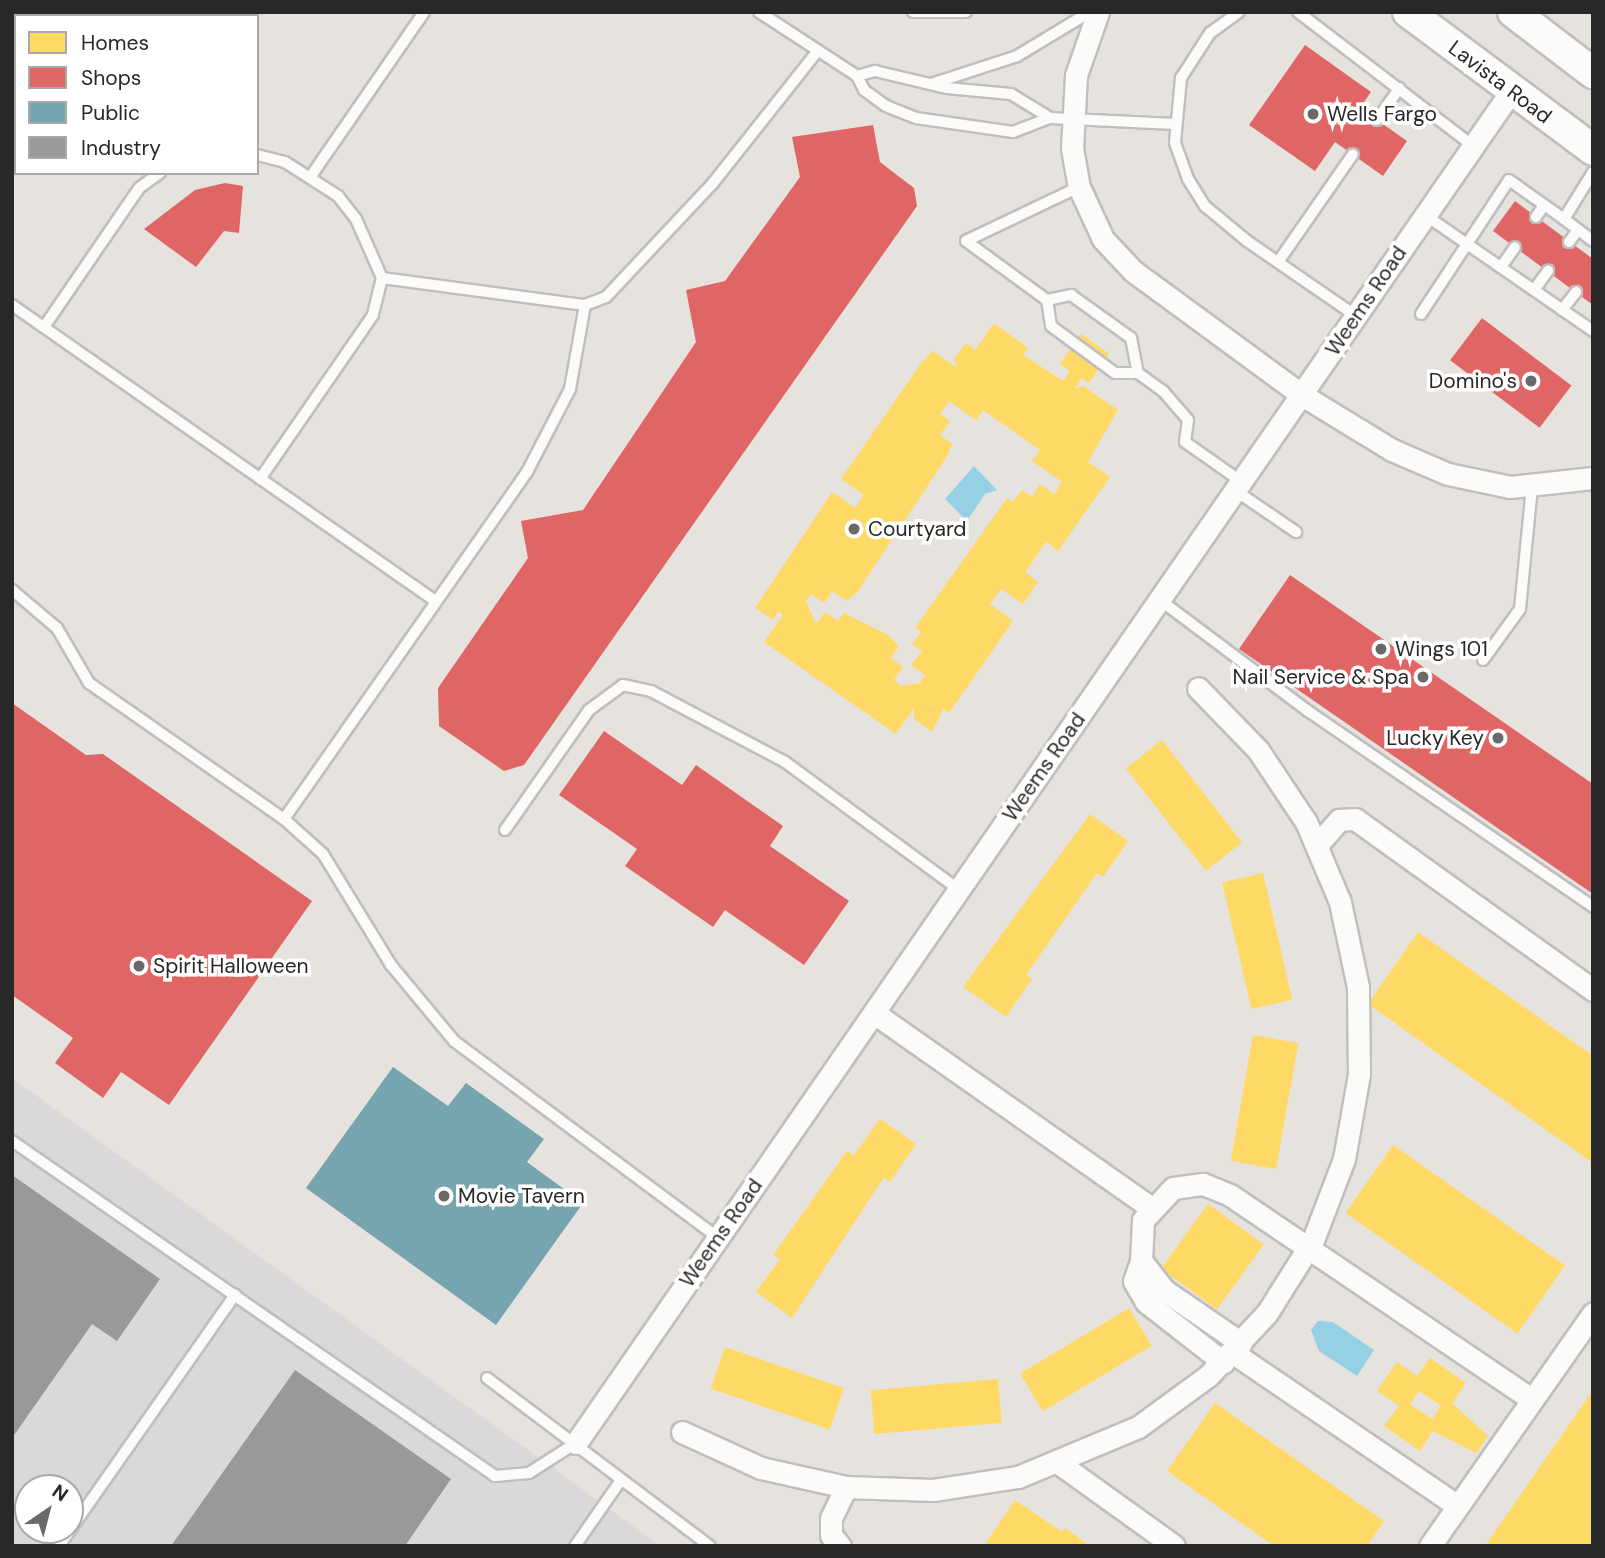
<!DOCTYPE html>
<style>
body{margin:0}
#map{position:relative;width:1605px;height:1558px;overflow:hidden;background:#e6e3de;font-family:"DM Sans",sans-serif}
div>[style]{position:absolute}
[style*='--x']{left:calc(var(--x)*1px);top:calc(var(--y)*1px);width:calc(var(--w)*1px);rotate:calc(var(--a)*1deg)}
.industrial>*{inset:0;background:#dad8da}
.water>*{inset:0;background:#96d0e4}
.homes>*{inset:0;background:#ffd966;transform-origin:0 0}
.shops>*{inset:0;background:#e06666;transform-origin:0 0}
.public>*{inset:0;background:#76a5af}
.industry>*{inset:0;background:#999}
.roads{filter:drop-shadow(2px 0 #c0bfbf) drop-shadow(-2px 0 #c0bfbf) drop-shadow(0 2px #c0bfbf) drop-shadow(0 -2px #c0bfbf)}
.service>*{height:10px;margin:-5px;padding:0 5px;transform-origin:5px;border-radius:5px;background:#fbfbfa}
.minor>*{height:21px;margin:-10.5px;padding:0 10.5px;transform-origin:10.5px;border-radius:10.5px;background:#fbfbfa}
.secondary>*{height:30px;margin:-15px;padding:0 15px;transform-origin:15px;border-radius:15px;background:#fbfbfa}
.dots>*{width:19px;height:19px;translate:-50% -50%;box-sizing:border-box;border:4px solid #fff;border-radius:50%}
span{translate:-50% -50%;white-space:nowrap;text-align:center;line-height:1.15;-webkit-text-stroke:7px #fff;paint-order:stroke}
.street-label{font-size:21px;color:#282828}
.poi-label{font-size:21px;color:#282828}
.left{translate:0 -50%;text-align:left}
.right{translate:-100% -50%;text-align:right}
.frame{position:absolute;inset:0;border:14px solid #282828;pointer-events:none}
.legend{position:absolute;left:14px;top:14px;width:245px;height:161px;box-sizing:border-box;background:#fff;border:2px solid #a9a9a9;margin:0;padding:9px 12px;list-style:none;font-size:21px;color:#282828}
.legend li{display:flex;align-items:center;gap:14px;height:35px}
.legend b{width:35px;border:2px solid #a9a9a9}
.north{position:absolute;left:14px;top:1474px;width:70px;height:70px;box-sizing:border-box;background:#fff;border:2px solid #a9a9a9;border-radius:50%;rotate:35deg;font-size:19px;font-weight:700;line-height:28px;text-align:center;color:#282828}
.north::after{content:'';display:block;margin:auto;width:24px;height:32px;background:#6a6968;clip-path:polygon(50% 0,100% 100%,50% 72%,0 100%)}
</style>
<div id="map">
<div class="industrial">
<div style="clip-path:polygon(evenodd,12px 1078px,560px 1473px,660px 1546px,12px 1546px,12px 1078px,28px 1488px,70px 1488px,70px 1530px,28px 1530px,28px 1488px)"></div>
</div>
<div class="water">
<div style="clip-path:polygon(974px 466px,997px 490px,985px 494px,967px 521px,945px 499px)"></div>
<div style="clip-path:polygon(1318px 1321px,1333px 1322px,1374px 1350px,1357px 1376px,1319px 1351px,1311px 1330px)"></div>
</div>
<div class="homes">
<div style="clip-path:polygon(evenodd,994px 323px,1028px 348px,1023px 355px,1063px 381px,1070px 371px,1060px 364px,1081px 334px,1109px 354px,1089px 383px,1082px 378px,1074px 389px,1083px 386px,1118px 410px,1088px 462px,1110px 477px,1058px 551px,1046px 542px,1025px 572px,1038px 582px,1023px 604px,1001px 589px,990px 604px,1013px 621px,949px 713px,943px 709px,932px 732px,914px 719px,914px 708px,896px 734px,764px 642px,783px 615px,779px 611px,773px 620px,755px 608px,832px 492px,855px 508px,864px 495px,841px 479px,922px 362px,933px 351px,957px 368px,954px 359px,966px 343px,975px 350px,994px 323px,949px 401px,976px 420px,983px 410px,1040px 450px,1032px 461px,1062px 482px,1054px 494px,1040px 484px,1032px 497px,1022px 490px,1013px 502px,1007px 498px,915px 628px,921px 632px,912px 644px,922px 651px,911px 665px,925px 675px,920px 683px,901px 686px,894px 680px,903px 667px,891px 658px,899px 646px,888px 635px,844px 613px,838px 621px,825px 612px,816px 624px,806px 601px,811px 594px,824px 603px,832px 591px,847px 601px,858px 591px,946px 458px,952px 444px,940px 435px,950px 421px,940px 414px,949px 401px)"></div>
<div style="left:1162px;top:740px;width:130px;height:46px;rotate:52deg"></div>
<div style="clip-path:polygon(1090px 814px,1128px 841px,1103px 877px,1097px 873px,1026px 975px,1032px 979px,1006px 1017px,963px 987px)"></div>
<div style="left:1263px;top:873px;width:130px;height:42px;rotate:77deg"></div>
<div style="clip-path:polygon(1418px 932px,1593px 1056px,1593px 1163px,1368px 1004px)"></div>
<div style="left:1253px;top:1035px;width:46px;height:128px;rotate:10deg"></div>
<div style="clip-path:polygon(880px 1119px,916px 1144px,890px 1182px,884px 1177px,792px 1318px,756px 1292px,780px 1259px,773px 1255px,847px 1151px,854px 1155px)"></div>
<div style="left:1393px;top:1145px;width:210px;height:83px;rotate:35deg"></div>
<div style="left:1208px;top:1204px;width:69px;height:80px;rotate:36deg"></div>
<div style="left:1129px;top:1308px;width:44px;height:127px;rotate:59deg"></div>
<div style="left:725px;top:1347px;width:126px;height:44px;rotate:19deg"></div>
<div style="clip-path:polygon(evenodd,1430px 1358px,1466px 1383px,1452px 1403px,1488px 1436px,1476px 1453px,1433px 1431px,1420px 1451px,1384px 1426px,1399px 1406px,1377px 1391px,1397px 1362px,1417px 1376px,1430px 1358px,1419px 1391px,1441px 1406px,1432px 1419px,1410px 1404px,1419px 1391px)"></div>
<div style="left:998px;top:1379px;width:44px;height:128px;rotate:85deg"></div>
<div style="clip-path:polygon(1593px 1390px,1593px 1546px,1485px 1546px)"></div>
<div style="clip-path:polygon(1215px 1403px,1384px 1521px,1367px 1546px,1274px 1546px,1167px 1471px)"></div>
<div style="clip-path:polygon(1015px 1500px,1062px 1532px,1065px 1528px,1090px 1546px,984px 1546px)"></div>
</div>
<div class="shops">
<div style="clip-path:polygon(1305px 45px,1371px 92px,1360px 108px,1407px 141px,1383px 176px,1335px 142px,1315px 171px,1249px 125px)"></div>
<div style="clip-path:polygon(873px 125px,880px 162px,914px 188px,917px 206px,524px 765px,504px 771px,439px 726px,438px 688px,528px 558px,521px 521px,583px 510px,696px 342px,686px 290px,725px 281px,800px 177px,792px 137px)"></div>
<div style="clip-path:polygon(225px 183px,243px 186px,239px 233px,224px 231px,196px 267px,144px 229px,195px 190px)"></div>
<div style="clip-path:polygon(1515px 201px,1593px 259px,1593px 305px,1493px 231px)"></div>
<div style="left:1482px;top:318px;width:112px;height:53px;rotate:37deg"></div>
<div style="clip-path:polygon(1290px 575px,1593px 784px,1593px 894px,1239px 649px)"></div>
<div style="clip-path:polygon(12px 703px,86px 755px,103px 754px,312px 901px,169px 1105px,121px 1072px,103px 1098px,55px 1063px,73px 1038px,12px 995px)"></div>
<div style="clip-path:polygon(604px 731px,682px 785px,696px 765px,783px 826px,770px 846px,849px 901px,804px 965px,725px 910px,713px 927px,625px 866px,637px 849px,559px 795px)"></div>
</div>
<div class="public">
<div style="clip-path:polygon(393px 1067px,448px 1106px,466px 1083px,544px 1139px,527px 1162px,583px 1203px,496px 1325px,306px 1188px)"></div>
</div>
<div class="industry">
<div style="clip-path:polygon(12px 1175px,160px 1279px,117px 1341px,92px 1324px,12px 1438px)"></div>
<div style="clip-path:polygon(295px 1370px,451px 1479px,405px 1546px,171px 1546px)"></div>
</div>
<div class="roads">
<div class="service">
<div style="--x:130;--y:12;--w:4;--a:76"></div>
<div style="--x:759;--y:12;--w:117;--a:33.1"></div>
<div style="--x:857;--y:76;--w:16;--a:63"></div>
<div style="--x:864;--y:90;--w:27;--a:36"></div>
<div style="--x:886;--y:106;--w:32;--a:22"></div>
<div style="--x:916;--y:118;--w:98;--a:8.2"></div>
<div style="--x:1013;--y:132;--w:40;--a:-21"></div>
<div style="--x:913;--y:12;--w:53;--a:0"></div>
<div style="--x:1239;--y:12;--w:36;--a:144"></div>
<div style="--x:1210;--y:33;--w:54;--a:122.8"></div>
<div style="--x:1181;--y:78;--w:65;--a:95.3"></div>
<div style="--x:1175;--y:143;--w:38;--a:70"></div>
<div style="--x:1188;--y:179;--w:32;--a:58"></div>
<div style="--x:1205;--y:206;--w:55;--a:39.8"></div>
<div style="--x:1247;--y:241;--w:132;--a:34.5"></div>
<div style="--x:1298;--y:12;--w:220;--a:37.4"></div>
<div style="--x:28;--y:16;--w:6;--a:-39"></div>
<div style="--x:12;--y:26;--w:4;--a:-27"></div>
<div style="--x:857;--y:76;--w:19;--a:-16"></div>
<div style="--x:875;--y:71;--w:74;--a:13.3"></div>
<div style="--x:947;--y:88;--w:64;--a:5.4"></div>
<div style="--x:1011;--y:94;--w:46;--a:31.6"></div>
<div style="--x:1050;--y:118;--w:125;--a:2.7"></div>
<div style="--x:931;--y:84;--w:90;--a:-18"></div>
<div style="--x:1017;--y:56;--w:85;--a:-31.1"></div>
<div style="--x:1377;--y:120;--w:39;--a:-55"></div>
<div style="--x:257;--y:155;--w:29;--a:14"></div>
<div style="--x:285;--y:162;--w:63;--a:32.7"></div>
<div style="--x:338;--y:196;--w:29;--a:52"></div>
<div style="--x:356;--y:219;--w:64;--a:66.2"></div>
<div style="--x:382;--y:278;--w:38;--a:104"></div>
<div style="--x:373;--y:315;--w:199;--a:124.6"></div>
<div style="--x:311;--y:176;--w:199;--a:-55.4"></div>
<div style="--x:1079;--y:187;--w:125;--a:154.5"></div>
<div style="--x:966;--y:241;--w:100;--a:36.1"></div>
<div style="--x:1047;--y:300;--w:25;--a:-12"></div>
<div style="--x:1071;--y:295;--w:74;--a:35.6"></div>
<div style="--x:1131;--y:338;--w:36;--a:79"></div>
<div style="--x:1425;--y:215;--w:204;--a:34.6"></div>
<div style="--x:1536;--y:217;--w:14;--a:-56"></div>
<div style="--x:1564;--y:219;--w:36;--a:37"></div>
<div style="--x:1569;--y:242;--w:15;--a:-53"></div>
<div style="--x:1278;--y:262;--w:131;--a:-55.2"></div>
<div style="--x:1501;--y:267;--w:24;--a:-55"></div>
<div style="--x:382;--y:278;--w:205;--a:7.6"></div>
<div style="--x:585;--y:305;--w:22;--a:-21"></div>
<div style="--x:606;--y:297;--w:156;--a:-46.8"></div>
<div style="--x:713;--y:183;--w:166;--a:-51.6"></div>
<div style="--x:1534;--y:290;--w:24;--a:-54"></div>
<div style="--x:1047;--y:300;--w:26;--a:81"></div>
<div style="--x:1051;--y:326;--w:79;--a:36.3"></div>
<div style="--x:1115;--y:373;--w:23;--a:0"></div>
<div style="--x:1138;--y:373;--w:31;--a:36"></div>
<div style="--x:1163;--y:391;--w:38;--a:49"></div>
<div style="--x:1188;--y:420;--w:22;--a:98"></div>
<div style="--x:1185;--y:442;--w:70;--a:35.1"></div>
<div style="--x:12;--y:305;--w:515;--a:34.96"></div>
<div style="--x:1562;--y:310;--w:23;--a:-52"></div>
<div style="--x:1421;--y:314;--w:160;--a:-56.7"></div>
<div style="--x:1509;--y:180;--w:67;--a:35.3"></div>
<div style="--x:1564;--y:219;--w:55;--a:-58.3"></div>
<div style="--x:44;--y:327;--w:168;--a:-55.6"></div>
<div style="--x:139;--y:188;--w:26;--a:-36"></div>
<div style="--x:1236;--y:491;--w:73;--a:34.3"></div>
<div style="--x:12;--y:590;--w:59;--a:40.2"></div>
<div style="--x:57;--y:628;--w:64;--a:59.8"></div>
<div style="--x:89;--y:683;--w:238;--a:34.9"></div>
<div style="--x:284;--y:819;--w:52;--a:41.9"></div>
<div style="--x:323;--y:854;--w:130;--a:58.5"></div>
<div style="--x:391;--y:965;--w:99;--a:50.3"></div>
<div style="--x:454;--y:1041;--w:329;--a:36.7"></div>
<div style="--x:1160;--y:600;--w:185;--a:36.9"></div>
<div style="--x:1308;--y:711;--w:346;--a:34.5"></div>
<div style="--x:1483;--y:660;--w:63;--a:-54"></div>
<div style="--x:1520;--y:609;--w:124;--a:-84.4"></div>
<div style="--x:284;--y:819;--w:424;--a:-55"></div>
<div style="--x:527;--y:472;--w:93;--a:-62.6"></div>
<div style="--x:570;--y:389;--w:85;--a:-79.9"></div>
<div style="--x:505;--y:830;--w:146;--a:-55"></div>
<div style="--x:589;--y:710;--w:42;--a:-36.3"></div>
<div style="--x:623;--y:685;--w:29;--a:12"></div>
<div style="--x:651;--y:691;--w:152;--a:27.9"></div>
<div style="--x:785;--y:762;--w:216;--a:36.3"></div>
<div style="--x:12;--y:1141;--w:588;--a:34.74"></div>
<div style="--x:495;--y:1476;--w:34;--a:-5"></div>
<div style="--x:529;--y:1473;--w:56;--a:-32.6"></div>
<div style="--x:487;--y:1378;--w:279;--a:37"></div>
<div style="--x:59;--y:1546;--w:307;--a:-55"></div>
<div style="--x:575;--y:1546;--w:80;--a:-55.1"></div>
</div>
<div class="minor">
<div style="--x:1098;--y:12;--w:67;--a:109.2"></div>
<div style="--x:1076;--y:75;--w:73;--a:93.1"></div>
<div style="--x:1072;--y:148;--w:40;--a:80"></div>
<div style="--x:1079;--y:187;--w:57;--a:65.2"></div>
<div style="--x:1103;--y:239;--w:44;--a:46.8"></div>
<div style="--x:1133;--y:271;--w:210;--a:36.3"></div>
<div style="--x:1302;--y:395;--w:105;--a:31.4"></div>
<div style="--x:1392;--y:450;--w:61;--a:23.2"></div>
<div style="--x:1448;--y:474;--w:63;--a:11.8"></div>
<div style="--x:1510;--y:487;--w:83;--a:-6.2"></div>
<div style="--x:1318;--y:844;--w:32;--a:-49"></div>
<div style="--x:1339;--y:820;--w:16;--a:-4"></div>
<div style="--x:1355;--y:819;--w:293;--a:35.7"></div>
<div style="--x:874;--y:1013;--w:337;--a:35.1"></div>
<div style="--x:1141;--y:1261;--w:21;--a:109"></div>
<div style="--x:1134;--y:1281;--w:24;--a:60"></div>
<div style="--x:1146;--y:1302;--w:98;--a:37.9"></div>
<div style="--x:1241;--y:1343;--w:93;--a:-145.5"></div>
<div style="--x:1164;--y:1290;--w:37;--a:-128"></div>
<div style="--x:1141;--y:1261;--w:41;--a:-87.2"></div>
<div style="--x:1143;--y:1220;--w:44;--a:-46.8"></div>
<div style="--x:1173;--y:1188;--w:30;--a:-8"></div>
<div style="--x:1203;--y:1184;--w:29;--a:22"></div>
<div style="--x:1230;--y:1195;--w:362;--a:34.1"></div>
<div style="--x:1232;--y:1352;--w:273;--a:34.3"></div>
<div style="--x:682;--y:1432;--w:87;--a:24.5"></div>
<div style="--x:761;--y:1468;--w:87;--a:12.6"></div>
<div style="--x:846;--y:1487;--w:87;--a:2"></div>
<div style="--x:933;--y:1490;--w:86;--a:-8.7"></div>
<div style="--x:1018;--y:1477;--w:130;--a:-22.6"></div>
<div style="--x:1138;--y:1427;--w:87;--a:-36.1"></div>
<div style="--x:1208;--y:1376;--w:86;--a:-46.9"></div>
<div style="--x:1267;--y:1313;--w:86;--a:-57.8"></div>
<div style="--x:1313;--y:1240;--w:87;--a:-69.1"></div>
<div style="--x:1344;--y:1159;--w:86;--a:-80"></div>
<div style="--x:1359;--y:1074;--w:87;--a:-90.7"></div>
<div style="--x:1358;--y:987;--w:87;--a:-102"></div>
<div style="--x:1340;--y:902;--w:87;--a:-113"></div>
<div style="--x:1306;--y:822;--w:87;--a:-123.7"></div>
<div style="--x:1258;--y:750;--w:86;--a:-134.1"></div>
<div style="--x:576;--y:1443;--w:1644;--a:-55.33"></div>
<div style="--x:1060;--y:1464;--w:140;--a:35.7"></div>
<div style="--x:840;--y:1546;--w:14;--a:-129"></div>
<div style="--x:831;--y:1535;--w:17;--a:-90"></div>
<div style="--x:831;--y:1518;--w:34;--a:-64"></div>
<div style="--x:1430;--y:1546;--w:284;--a:-55"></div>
</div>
<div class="secondary">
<div style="--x:1408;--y:12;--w:231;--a:36.7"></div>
<div style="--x:1513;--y:12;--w:101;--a:37.3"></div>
</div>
</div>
<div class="dots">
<div style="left:1313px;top:114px;background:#6a6968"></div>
<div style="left:1531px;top:381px;background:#6a6968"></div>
<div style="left:854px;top:529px;background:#6a6968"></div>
<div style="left:1381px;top:649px;background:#6a6968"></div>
<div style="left:1423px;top:677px;background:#6a6968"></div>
<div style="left:1498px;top:738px;background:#6a6968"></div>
<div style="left:139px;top:966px;background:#6a6968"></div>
<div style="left:444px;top:1196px;background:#6a6968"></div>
</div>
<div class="street-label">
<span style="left:1500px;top:82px;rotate:37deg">Lavista Road</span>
<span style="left:1366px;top:301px;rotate:-56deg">Weems Road</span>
<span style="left:1044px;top:767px;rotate:-55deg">Weems Road</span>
<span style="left:721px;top:1233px;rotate:-55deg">Weems Road</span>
</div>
<div class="poi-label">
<span class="left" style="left:1327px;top:114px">Wells Fargo</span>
<span class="right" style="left:1517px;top:381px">Domino's</span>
<span class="left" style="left:868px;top:529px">Courtyard</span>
<span class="left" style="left:1395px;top:649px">Wings 101</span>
<span class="right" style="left:1409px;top:677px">Nail Service &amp; Spa</span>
<span class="right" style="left:1484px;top:738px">Lucky Key</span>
<span class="left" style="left:153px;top:966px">Spirit Halloween</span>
<span class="left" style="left:458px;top:1196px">Movie Tavern</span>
</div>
<div class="frame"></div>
<ul class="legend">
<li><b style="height:19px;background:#ffd966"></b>Homes</li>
<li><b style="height:19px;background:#e06666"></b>Shops</li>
<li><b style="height:19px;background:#76a5af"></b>Public</li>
<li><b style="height:19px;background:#999"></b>Industry</li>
</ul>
<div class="north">N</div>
</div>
